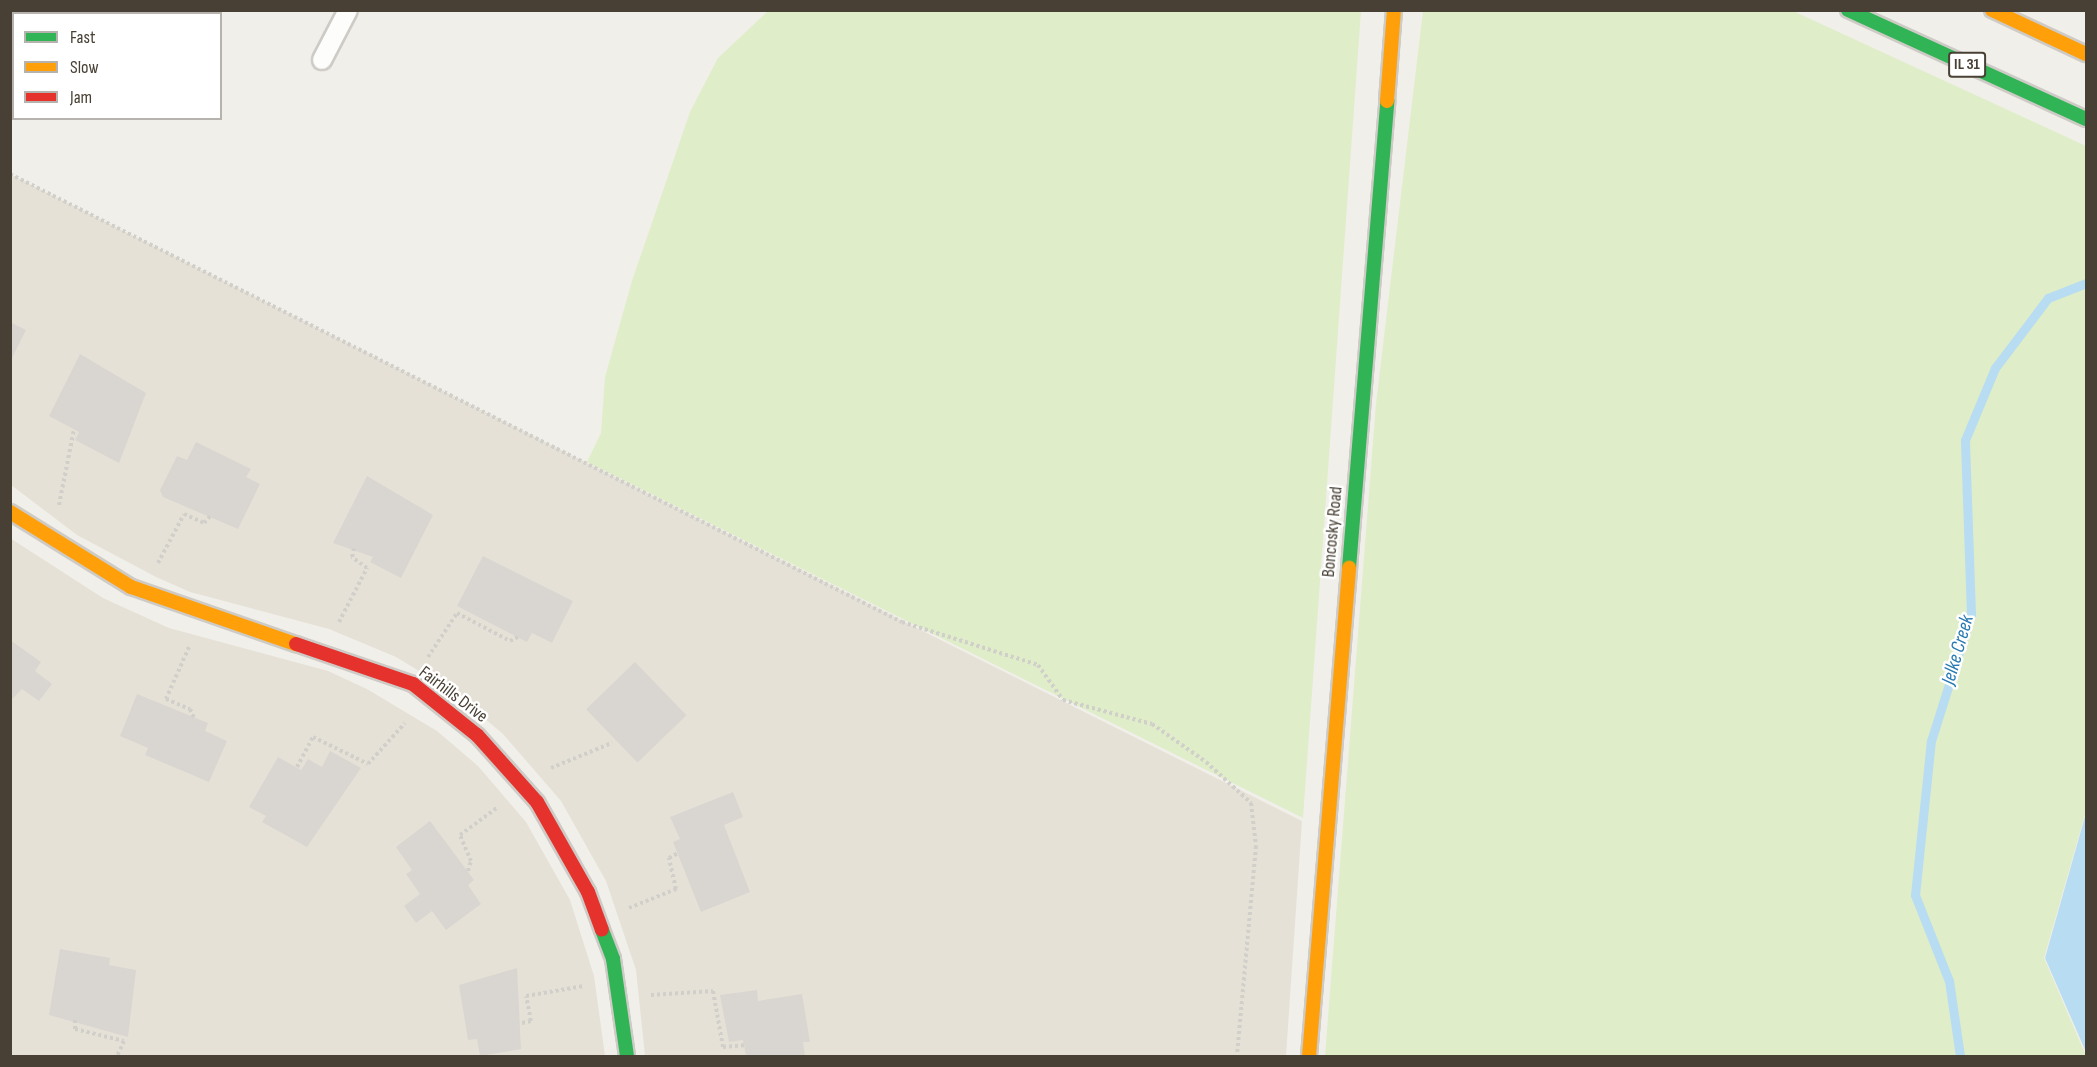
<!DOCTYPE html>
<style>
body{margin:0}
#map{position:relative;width:2097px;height:1067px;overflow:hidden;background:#f1efea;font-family:"Sofia Sans Condensed",sans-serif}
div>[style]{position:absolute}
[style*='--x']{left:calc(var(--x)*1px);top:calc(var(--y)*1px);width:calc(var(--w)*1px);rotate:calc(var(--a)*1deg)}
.residential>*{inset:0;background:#e6e1d7}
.green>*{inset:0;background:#dfedc9}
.water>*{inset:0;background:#b8dcf1}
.stream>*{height:9px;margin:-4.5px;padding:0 4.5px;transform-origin:4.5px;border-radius:4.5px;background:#b8dcf1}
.building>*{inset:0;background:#d9d6d1;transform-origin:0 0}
.path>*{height:4px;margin-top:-2px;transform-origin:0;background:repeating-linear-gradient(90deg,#d1cfca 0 3px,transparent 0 6px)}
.roads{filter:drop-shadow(2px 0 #cecbc6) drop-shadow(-2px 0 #cecbc6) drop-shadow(0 2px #cecbc6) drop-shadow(0 -2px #cecbc6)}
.lane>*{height:18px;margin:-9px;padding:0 9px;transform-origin:9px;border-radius:9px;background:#fdfdfc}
.fast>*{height:14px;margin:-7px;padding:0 7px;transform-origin:7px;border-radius:7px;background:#30b455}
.slow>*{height:14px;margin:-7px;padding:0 7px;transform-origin:7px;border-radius:7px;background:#ff9f0a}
.jam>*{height:14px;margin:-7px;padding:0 7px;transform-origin:7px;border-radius:7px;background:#e5322d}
span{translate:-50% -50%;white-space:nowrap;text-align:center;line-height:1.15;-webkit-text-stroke:5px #fff;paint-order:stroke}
.shield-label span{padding:2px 4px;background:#fff;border:2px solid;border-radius:4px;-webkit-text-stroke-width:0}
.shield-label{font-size:16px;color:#484035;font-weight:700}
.street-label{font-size:18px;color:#484035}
.water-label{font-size:20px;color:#287ab2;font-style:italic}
.frame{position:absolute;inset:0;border:12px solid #484035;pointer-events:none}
.legend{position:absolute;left:12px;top:12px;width:210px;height:108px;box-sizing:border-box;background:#fff;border:2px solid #b6b3ae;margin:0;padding:8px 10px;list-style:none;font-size:18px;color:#484035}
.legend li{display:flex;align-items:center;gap:12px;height:30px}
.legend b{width:30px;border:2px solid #b6b3ae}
</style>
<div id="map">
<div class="residential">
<div style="clip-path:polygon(10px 174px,1302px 821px,1286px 1056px,645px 1056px,636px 970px,606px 881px,561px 801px,503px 734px,452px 691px,396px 657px,329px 629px,190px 592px,156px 577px,77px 535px,11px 485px)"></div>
<div style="clip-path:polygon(10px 538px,103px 598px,169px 628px,328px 671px,367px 689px,437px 731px,478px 766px,526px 822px,570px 900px,594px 976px,605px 1056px,11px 1056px)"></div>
</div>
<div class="green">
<div style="clip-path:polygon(768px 11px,1361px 11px,1303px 818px,587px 462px,601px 433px,605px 377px,632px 281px,690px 112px,718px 58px)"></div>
<div style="clip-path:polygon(1423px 11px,1793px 11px,2086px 146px,2086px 811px,2044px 958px,2086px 1056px,1325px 1056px,1376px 404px)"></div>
</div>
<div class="water">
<div style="clip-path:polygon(2086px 813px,2086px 1052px,2045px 958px)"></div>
</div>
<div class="stream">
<div style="--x:1960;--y:1056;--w:76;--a:-98.3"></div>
<div style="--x:1949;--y:981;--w:92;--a:-111.6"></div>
<div style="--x:1915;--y:895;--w:155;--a:-84.1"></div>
<div style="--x:1931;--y:741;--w:133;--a:-72.5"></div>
<div style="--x:1971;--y:614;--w:174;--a:-92"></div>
<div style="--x:1965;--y:440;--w:78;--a:-67.4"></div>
<div style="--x:1995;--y:368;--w:88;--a:-52.9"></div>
<div style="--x:2048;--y:298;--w:41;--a:-21.5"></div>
</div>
<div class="building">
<div style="clip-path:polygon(10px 322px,26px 330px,10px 362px)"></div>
<div style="clip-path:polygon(80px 354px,146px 393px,119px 463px,75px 440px,79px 432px,49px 416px)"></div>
<div style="clip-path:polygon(196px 442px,251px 469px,246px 477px,260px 484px,238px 529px,163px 497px,160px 490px,177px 456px,187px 460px)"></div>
<div style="clip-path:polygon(367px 476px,433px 515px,401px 578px,370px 562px,373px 557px,333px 543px)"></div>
<div style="clip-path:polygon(483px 556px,573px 601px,552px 643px,532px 633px,527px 642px,457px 606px)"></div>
<div style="clip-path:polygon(10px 640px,41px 662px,35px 671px,52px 684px,39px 701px,22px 689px,10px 701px)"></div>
<div style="left:635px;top:662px;width:74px;height:68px;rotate:46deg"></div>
<div style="clip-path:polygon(137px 694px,208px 723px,205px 731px,227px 741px,209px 782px,145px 755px,148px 748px,120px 736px)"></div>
<div style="clip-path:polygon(330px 751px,361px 768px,307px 847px,262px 822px,266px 816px,249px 807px,278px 757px,301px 770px,308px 759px,322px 767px)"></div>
<div style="clip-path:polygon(733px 792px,743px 817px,724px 825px,750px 892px,701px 912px,673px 842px,680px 839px,670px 817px)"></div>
<div style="clip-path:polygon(430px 821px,474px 880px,468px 885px,481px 904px,446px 930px,432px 911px,416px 923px,404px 906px,420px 894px,406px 874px,412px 870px,396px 847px)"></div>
<div style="clip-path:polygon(60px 949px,110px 958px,109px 965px,136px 970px,128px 1037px,49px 1015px)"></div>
<div style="clip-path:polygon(517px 968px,521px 1049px,480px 1056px,477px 1039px,468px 1040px,459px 985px)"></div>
<div style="clip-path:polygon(757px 990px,758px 1001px,802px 994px,810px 1042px,803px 1042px,805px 1056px,746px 1056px,743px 1040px,729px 1042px,720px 995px)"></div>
</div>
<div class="path">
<div style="--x:10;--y:174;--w:998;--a:26.67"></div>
<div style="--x:902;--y:622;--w:143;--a:17.5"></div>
<div style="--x:1038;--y:665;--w:43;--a:54.5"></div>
<div style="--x:1063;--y:700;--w:92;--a:15.1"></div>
<div style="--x:1152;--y:724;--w:66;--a:35.1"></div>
<div style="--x:1206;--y:762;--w:61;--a:42.3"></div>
<div style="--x:1251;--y:803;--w:43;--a:83.4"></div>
<div style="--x:1256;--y:846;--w:211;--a:95.2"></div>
<div style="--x:59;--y:505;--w:77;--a:-78.8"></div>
<div style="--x:158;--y:563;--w:55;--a:-62"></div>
<div style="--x:184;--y:514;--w:22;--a:24"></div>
<div style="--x:204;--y:523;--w:11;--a:-49"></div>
<div style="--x:339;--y:622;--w:61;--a:-62.6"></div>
<div style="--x:367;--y:568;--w:19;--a:-144"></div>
<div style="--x:352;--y:557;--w:9;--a:-77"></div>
<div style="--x:189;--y:647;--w:57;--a:113.9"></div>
<div style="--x:166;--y:699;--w:26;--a:23"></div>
<div style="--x:190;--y:709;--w:10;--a:66"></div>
<div style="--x:428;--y:657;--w:53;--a:-56.6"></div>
<div style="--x:457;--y:613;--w:60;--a:27.8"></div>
<div style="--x:510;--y:641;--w:9;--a:-27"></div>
<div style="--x:297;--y:767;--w:34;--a:-62"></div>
<div style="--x:313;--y:737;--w:61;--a:26.1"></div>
<div style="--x:368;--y:764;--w:55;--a:-47.9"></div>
<div style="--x:551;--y:768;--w:66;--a:-22.3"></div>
<div style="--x:468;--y:871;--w:10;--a:-73"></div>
<div style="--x:471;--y:861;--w:28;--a:-113"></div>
<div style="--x:460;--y:835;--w:47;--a:-36.4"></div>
<div style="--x:629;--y:908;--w:51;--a:-22"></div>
<div style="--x:676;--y:889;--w:32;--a:-103"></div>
<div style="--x:669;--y:858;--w:10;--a:-29"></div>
<div style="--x:651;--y:995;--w:62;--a:-3.7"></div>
<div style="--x:713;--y:991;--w:57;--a:79.9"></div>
<div style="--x:723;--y:1047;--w:21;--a:-5"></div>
<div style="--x:75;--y:1020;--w:9;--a:90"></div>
<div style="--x:75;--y:1029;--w:50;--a:13.8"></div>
<div style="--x:124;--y:1041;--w:17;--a:115"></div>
<div style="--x:522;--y:1023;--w:9;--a:-13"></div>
<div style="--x:531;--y:1021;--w:25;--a:-101"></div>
<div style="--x:526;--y:996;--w:59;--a:-9.8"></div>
</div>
<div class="roads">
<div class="lane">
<div style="--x:322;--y:60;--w:56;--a:-62.5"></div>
</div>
<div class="fast">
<div style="--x:1848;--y:10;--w:262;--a:24.6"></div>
<div style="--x:1349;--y:568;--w:469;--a:-85.3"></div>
<div style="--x:602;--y:930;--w:31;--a:69"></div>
<div style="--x:613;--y:959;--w:98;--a:81.8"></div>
</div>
<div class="slow">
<div style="--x:1992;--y:10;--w:104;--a:25.1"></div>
<div style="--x:1387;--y:101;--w:91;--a:-85.6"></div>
<div style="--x:10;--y:512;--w:142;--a:31.8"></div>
<div style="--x:131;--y:587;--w:175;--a:19.1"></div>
<div style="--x:1309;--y:1056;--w:490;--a:-85.3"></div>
</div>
<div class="jam">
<div style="--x:296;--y:644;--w:124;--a:18.9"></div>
<div style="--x:413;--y:684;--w:82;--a:38.6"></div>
<div style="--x:477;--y:735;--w:90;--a:48.2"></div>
<div style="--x:537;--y:802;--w:103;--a:60.5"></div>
<div style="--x:588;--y:892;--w:40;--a:69.8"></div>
</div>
</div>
<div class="shield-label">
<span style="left:1967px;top:65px">IL 31</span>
</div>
<div class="street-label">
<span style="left:1333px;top:532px;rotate:-85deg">Boncosky Road</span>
<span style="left:453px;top:695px;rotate:37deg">Fairhills Drive</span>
</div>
<div class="water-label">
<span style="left:1958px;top:650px;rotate:-74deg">Jelke Creek</span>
</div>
<div class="frame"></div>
<ul class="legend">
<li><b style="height:8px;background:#30b455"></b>Fast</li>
<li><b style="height:8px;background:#ff9f0a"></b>Slow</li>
<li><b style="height:8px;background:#e5322d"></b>Jam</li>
</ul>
</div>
